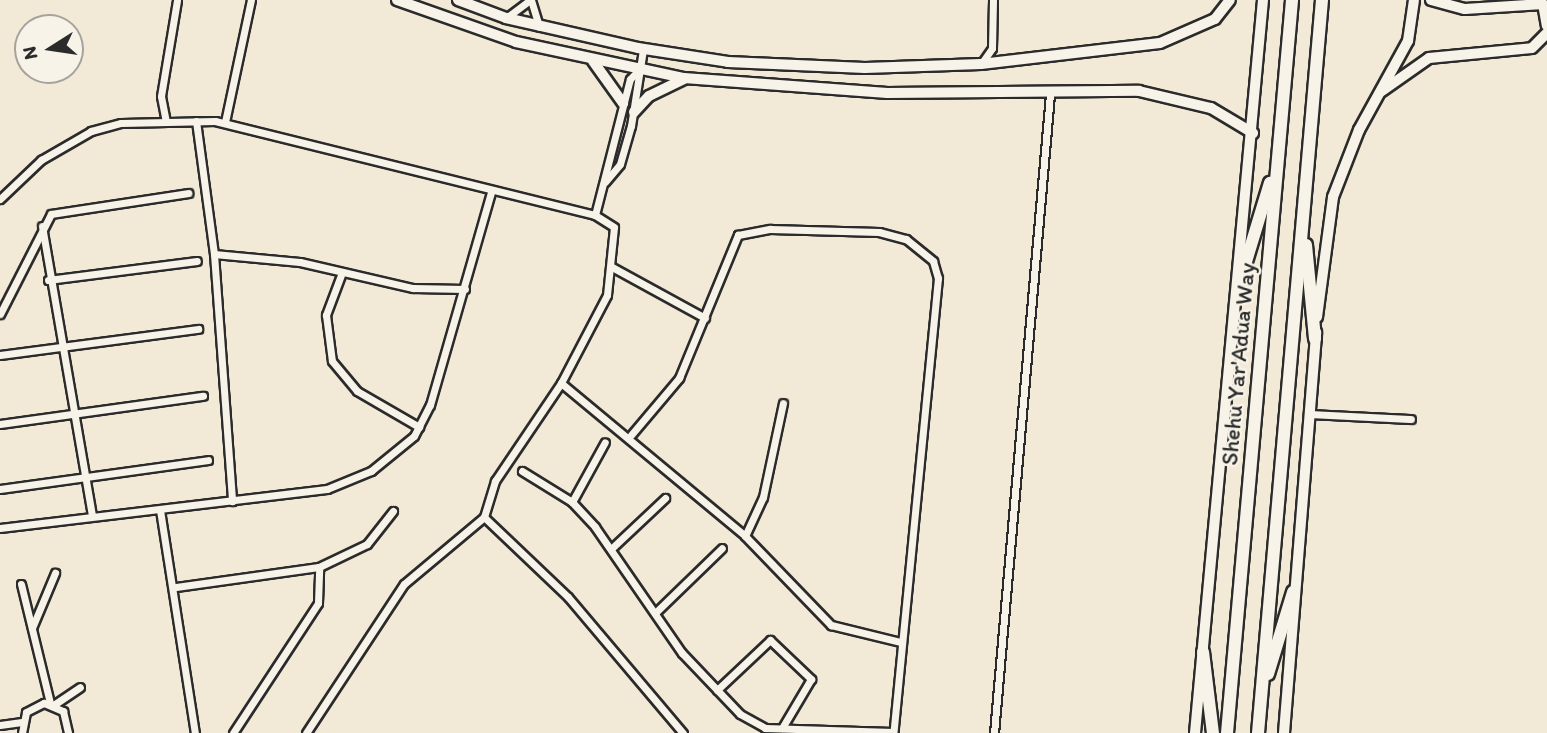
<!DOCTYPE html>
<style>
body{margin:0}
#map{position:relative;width:1547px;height:733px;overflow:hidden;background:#f2ead7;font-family:Itim,sans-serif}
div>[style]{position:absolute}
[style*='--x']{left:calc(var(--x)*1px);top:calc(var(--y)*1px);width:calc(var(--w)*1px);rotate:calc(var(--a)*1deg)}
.roads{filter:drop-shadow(2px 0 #2b2b2b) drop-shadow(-2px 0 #2b2b2b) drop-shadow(0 2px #2b2b2b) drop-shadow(0 -2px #2b2b2b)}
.street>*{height:7px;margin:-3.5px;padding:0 3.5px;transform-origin:3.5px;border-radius:3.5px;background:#f7f3e8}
.secondary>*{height:10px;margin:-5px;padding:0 5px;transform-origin:5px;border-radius:5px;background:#f7f3e8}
.highway>*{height:12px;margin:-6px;padding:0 6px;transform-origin:6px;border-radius:6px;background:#f7f3e8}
span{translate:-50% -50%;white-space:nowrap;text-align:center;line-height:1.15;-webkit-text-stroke:5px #f7f3e8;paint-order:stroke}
.street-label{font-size:23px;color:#2b2b2b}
.north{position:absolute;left:14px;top:14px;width:70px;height:70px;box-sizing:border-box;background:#f7f3e8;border:2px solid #a5a39c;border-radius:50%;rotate:258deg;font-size:19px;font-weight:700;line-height:28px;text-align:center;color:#2b2b2b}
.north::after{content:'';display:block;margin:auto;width:24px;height:32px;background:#2b2b2b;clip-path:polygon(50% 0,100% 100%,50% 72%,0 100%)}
</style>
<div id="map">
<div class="roads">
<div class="street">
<div style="--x:531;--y:0;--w:28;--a:73"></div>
<div style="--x:506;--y:18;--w:30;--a:-37"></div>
<div style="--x:981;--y:64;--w:19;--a:-55"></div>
<div style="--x:992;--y:48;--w:48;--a:-88.8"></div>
<div style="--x:196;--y:121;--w:134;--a:82.3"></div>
<div style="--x:214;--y:254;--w:248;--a:85.8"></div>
<div style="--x:166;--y:122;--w:26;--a:-101"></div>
<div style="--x:161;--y:96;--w:97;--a:-80.5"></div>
<div style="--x:225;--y:122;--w:125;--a:-78"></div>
<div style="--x:605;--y:182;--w:23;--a:-50"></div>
<div style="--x:620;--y:164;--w:40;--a:-74"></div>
<div style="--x:631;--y:126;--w:78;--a:-81.1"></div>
<div style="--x:0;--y:199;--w:57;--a:-43.6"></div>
<div style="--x:41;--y:160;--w:58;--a:-30.1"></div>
<div style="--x:91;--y:131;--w:31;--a:-15"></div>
<div style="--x:121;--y:123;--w:94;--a:-1.2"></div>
<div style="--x:215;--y:121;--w:391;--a:13.9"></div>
<div style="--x:595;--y:215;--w:140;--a:-75.6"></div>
<div style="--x:630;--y:79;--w:13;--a:-45"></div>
<div style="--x:42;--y:226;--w:293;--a:80.2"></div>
<div style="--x:214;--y:254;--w:86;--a:5.3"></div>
<div style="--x:300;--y:262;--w:116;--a:13"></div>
<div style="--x:413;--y:288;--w:52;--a:1.1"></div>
<div style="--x:612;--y:267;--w:106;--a:28.7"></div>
<div style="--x:341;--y:275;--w:43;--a:110.6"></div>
<div style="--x:326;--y:315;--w:46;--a:82.6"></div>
<div style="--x:332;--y:361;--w:39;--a:50"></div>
<div style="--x:357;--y:391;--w:72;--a:30.1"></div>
<div style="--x:48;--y:280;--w:150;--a:-7.3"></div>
<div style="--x:0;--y:314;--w:112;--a:-63"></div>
<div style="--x:51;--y:214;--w:139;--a:-8.7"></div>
<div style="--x:0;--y:355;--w:200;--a:-7.5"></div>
<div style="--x:561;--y:383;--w:239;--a:39.7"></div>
<div style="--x:745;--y:536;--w:124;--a:46"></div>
<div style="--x:831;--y:625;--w:71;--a:13.8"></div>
<div style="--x:1308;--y:414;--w:103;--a:2.8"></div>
<div style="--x:0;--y:424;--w:205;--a:-7.9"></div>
<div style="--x:631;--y:435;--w:75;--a:-49.9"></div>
<div style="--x:679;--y:378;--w:155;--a:-67.6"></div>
<div style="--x:738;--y:235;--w:33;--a:-11"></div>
<div style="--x:770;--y:229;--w:109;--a:1.6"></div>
<div style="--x:879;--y:232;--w:28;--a:15"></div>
<div style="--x:906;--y:239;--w:35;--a:39"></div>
<div style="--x:933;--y:261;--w:18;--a:74"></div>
<div style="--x:938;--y:278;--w:457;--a:95.6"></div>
<div style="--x:522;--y:471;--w:59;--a:31.8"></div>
<div style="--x:572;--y:502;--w:34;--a:47"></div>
<div style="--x:595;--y:527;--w:153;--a:55.4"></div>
<div style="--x:682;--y:653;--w:84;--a:46.4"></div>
<div style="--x:740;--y:714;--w:29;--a:29"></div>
<div style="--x:765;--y:728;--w:128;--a:1.8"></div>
<div style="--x:0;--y:489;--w:210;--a:-7.9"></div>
<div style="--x:572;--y:502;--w:68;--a:-61.2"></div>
<div style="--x:160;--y:510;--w:226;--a:81.1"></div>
<div style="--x:484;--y:517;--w:116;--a:43.6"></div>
<div style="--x:568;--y:597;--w:178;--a:49.8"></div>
<div style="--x:0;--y:528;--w:329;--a:-6.8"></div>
<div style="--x:327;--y:489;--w:48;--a:-22.2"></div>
<div style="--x:371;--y:471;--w:55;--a:-39.1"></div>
<div style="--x:414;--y:436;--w:35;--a:-63"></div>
<div style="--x:430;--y:405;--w:222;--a:-74"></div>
<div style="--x:745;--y:536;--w:43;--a:-65.2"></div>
<div style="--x:763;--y:497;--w:96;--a:-78"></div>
<div style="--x:612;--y:548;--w:73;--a:-43.3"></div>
<div style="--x:21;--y:584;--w:122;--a:76.3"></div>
<div style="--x:176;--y:587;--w:144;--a:-8"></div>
<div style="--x:319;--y:567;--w:53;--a:-25.6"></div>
<div style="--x:367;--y:544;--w:42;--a:-51.8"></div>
<div style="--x:655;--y:613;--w:93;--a:-44.1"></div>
<div style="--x:32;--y:628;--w:60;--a:-67.3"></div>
<div style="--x:717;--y:690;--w:73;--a:-43.3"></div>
<div style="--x:770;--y:640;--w:57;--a:43.6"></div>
<div style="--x:811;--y:679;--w:57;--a:120.6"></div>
<div style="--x:55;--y:704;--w:30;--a:-34"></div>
<div style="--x:0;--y:725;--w:22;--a:-8"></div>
<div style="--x:22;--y:733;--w:21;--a:-79"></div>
<div style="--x:26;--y:712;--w:20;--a:-27"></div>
<div style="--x:44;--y:703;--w:21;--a:23"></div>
<div style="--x:63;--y:711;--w:23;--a:77"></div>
<div style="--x:233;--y:733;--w:155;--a:-56.8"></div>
<div style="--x:318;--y:603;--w:36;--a:-88"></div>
<div style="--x:306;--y:733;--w:178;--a:-56.7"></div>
<div style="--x:404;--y:584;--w:104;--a:-39.9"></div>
<div style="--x:484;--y:517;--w:38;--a:-73"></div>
<div style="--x:495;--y:481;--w:118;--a:-56"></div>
<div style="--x:561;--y:383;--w:99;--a:-62.4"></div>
<div style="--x:607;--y:295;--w:68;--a:-84.1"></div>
<div style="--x:614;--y:227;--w:22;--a:-148"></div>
<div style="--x:994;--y:733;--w:641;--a:-84.99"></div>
</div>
<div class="secondary">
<div style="--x:397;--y:0;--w:126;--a:19.4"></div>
<div style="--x:516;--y:42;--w:172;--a:12.1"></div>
<div style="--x:684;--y:78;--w:204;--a:4.2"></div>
<div style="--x:887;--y:93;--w:252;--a:-0.5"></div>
<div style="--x:1139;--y:91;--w:74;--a:13.3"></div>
<div style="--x:1211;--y:108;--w:49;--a:30.8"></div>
<div style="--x:458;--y:0;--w:51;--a:20.6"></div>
<div style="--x:506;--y:18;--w:135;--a:12.8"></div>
<div style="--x:638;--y:48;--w:91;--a:8.8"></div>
<div style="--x:728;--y:62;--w:137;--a:2.5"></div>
<div style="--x:865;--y:68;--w:116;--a:-2"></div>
<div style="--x:981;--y:64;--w:180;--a:-6.7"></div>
<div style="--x:1160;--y:43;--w:60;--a:-23.6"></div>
<div style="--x:1215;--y:19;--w:24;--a:-52"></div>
<div style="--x:1431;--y:0;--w:35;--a:15"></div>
<div style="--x:1465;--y:9;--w:78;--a:-3.7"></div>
<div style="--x:1543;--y:4;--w:22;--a:80"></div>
<div style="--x:593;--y:61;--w:52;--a:54.5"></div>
<div style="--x:1382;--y:91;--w:57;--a:-35.1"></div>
<div style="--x:1429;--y:58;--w:103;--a:-5.5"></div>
<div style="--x:1532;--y:48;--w:21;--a:-45"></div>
<div style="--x:634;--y:112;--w:22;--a:-47"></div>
<div style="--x:649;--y:96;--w:39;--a:-26"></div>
<div style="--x:1317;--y:317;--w:121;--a:-82.4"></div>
<div style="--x:1333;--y:197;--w:72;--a:-68.8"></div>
<div style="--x:1359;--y:130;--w:102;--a:-61.2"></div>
<div style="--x:1408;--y:41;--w:41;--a:-81.7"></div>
<div style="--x:1195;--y:733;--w:736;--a:-84.7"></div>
<div style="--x:1284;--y:733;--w:402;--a:-85.4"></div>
</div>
<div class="highway">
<div style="--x:1306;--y:245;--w:94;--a:84.5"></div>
<div style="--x:1238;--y:288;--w:110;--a:-73.1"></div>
<div style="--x:1203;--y:652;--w:82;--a:83"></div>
<div style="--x:1268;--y:674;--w:86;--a:-73"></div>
<div style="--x:1227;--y:733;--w:736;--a:-84.93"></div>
<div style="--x:1258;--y:733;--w:736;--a:-85.01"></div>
</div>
</div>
<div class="street-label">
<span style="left:1238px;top:364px;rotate:-85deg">Shehu Yar'Adua Way</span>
</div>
<div class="north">N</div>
</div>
